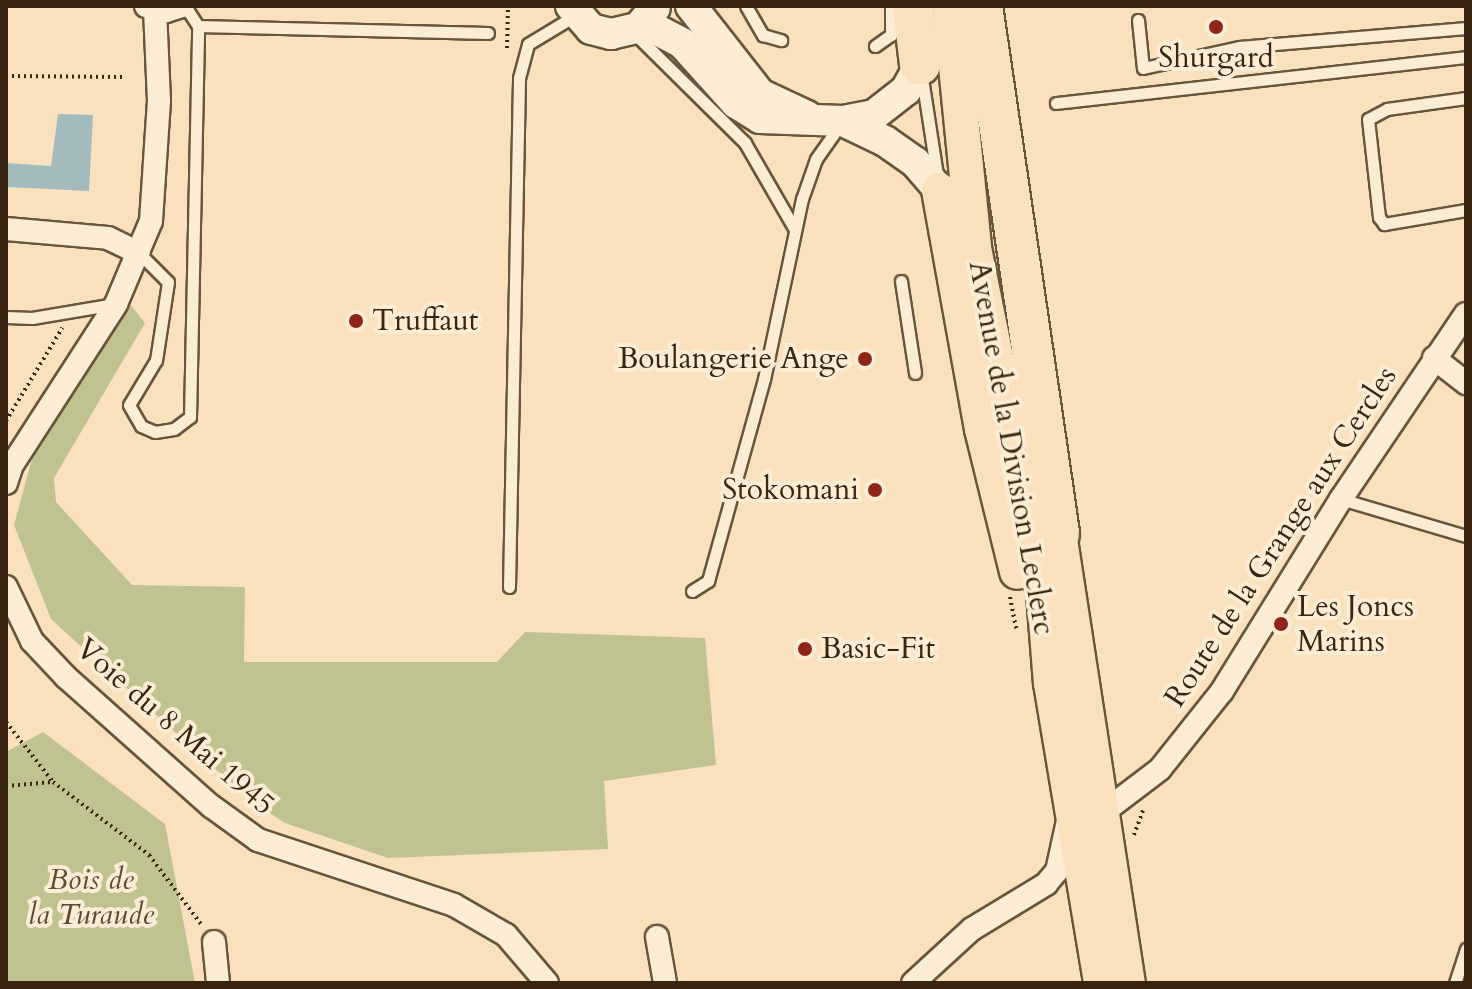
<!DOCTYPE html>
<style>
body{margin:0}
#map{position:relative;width:1472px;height:989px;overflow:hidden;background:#f9e1be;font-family:Cardo,serif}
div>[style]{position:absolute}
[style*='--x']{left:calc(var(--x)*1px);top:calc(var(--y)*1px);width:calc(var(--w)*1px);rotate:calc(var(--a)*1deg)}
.green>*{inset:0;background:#c0c290}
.water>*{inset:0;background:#a3bbbc}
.path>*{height:4px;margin-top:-2px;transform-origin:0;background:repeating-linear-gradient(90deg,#392511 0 2px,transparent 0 6px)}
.roads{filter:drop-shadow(2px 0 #69543c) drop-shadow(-2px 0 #69543c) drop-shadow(0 2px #69543c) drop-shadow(0 -2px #69543c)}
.lane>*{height:11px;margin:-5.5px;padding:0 5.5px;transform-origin:5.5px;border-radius:5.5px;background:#fbecd5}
.street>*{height:22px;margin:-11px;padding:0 11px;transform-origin:11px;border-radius:11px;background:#fbecd5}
.secondary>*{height:30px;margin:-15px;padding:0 15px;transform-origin:15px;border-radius:15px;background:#fbecd5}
.primary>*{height:34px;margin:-17px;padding:0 17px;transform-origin:17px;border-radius:17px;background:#f9e1be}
.highway>*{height:40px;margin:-20px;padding:0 20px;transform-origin:20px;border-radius:20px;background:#f9e1be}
.dots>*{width:22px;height:22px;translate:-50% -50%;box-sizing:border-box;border:4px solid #fbecd5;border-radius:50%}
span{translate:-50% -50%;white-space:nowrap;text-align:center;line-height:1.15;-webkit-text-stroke:8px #fbecd5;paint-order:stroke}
.poi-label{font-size:30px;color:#392511}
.left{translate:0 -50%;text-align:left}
.right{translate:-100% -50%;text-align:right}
.street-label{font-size:30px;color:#392511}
.park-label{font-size:30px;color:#5b4c31;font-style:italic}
.frame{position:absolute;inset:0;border:8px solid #392511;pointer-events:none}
</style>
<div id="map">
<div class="green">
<div style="clip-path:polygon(129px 303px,145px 323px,54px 478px,56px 502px,132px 585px,245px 587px,244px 662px,497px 662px,525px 632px,705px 638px,716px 765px,604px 781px,608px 849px,388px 858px,285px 823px,247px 798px,51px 619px,14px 525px,33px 455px)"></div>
<div style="clip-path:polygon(43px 732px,165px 824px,195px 983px,6px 983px,6px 752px)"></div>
</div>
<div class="water">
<div style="clip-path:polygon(58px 114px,93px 115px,89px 191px,6px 187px,6px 163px,51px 166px)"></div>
</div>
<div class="path">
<div style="--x:507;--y:48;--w:42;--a:-88.6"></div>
<div style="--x:6;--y:76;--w:116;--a:0.5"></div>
<div style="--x:6;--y:421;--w:109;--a:-58.9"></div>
<div style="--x:1010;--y:597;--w:32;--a:79"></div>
<div style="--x:6;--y:722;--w:76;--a:51.9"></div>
<div style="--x:6;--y:786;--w:47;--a:-4.9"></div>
<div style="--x:53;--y:782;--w:121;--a:37.2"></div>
<div style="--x:149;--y:855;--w:86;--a:53"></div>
<div style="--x:1134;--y:835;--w:27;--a:-70"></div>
</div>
<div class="roads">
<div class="lane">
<div style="--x:185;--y:6;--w:24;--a:57"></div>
<div style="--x:198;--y:26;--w:290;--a:1.4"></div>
<div style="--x:746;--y:6;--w:34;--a:60"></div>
<div style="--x:763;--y:35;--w:19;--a:16"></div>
<div style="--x:1138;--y:20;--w:48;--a:84.1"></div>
<div style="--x:1143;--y:68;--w:98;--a:-12.3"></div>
<div style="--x:1239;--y:47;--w:228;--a:-4.8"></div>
<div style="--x:635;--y:34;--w:155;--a:44.7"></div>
<div style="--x:745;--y:143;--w:98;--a:60"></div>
<div style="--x:875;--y:46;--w:19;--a:-35"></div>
<div style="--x:891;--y:35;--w:29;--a:-90"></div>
<div style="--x:922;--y:78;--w:98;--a:81.2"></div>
<div style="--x:1466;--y:98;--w:80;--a:172.1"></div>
<div style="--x:1387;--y:109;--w:21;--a:152"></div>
<div style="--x:1368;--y:119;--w:99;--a:83.6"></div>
<div style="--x:1379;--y:217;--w:9;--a:54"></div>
<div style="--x:1384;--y:224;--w:83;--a:-9.7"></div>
<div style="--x:1056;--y:103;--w:413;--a:-6.4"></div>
<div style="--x:139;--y:253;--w:41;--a:45"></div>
<div style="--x:168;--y:282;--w:79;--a:98.7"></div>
<div style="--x:156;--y:360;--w:52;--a:121"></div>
<div style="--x:129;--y:405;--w:24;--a:60"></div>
<div style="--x:141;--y:426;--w:15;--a:23"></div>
<div style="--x:155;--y:432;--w:19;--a:-9"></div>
<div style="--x:174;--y:429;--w:20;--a:-37"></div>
<div style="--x:190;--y:417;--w:391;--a:-88.8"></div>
<div style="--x:901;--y:281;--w:93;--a:81.3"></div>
<div style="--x:6;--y:317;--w:26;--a:2"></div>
<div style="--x:32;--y:318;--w:84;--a:-9.6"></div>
<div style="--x:1341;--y:499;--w:130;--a:16.5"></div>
<div style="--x:509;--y:587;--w:509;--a:-88.87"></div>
<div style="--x:519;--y:78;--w:35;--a:-75"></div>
<div style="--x:528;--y:44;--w:56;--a:-31.1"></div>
<div style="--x:692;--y:591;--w:19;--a:-32"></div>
<div style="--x:708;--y:581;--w:210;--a:-74.5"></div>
<div style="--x:764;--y:379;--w:184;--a:-78.1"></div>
<div style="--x:802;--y:199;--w:42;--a:-70.7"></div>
<div style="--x:816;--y:159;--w:42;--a:-54.8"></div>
<div style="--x:1455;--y:983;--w:36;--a:-72"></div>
</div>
<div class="street">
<div style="--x:146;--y:6;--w:21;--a:14"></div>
<div style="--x:166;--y:11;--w:17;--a:-17"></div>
<div style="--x:6;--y:229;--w:102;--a:5"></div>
<div style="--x:108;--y:238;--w:34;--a:26"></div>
<div style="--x:1434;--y:358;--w:41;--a:38"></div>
<div style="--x:6;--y:483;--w:19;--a:-72"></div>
<div style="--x:12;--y:465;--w:192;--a:-57.1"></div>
<div style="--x:116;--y:304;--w:90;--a:-67.1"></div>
<div style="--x:151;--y:221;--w:120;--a:-86.2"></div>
<div style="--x:159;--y:101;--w:91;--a:-92.5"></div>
<div style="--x:6;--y:587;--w:60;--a:64.3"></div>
<div style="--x:32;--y:641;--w:50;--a:46.6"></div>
<div style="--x:66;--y:677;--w:194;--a:41.7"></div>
<div style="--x:211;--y:806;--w:58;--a:35.9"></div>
<div style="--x:258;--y:840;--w:206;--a:18.3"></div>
<div style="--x:454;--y:905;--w:60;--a:30"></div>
<div style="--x:506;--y:935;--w:63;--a:49.5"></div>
<div style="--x:1101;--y:814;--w:74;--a:-37.3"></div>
<div style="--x:1160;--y:769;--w:100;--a:-51.5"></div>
<div style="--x:1222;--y:691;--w:226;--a:-58.2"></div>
<div style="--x:1341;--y:499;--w:223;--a:-56"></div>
<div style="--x:657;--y:937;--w:47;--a:80.1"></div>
<div style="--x:214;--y:942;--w:41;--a:84.4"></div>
<div style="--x:913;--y:983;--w:80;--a:-42.5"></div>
<div style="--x:972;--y:929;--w:87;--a:-31.3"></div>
<div style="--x:1046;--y:884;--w:17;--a:-50"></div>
<div style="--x:1057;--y:871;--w:51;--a:-77.6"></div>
</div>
<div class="secondary">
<div style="--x:571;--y:6;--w:30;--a:49"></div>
<div style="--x:591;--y:29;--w:21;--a:14"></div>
<div style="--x:611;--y:34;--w:28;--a:-13"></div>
<div style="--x:638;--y:28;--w:26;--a:-50"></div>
<div style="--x:691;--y:6;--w:112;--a:51.9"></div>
<div style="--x:760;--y:94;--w:52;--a:25.1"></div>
<div style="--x:644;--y:23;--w:43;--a:27.8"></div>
<div style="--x:682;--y:43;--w:81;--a:48"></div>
<div style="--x:736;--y:103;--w:28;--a:32"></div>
<div style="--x:760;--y:118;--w:83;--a:2.1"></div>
<div style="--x:843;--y:121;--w:32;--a:-11"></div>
<div style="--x:874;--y:115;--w:41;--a:-38"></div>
<div style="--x:906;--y:90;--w:29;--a:-61"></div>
<div style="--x:843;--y:121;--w:47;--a:25.5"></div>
<div style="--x:885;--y:141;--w:37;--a:35"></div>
<div style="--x:915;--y:162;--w:37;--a:49"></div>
</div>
<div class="primary">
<div style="--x:950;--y:6;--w:243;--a:84.3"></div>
<div style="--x:974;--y:248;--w:354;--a:78.6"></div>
<div style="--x:1044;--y:595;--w:88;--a:85.5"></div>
<div style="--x:1051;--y:683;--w:304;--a:80.5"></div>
<div style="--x:939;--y:190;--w:243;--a:79.8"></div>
<div style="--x:982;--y:429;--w:147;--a:76.2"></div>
<div style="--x:1059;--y:533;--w:455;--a:81.3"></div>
</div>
<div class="highway">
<div style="--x:913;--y:6;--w:59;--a:83.2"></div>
<div style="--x:982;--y:6;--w:533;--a:81.69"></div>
</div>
</div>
<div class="dots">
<div style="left:1216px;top:27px;background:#8f2418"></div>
<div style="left:356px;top:321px;background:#8f2418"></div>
<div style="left:865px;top:359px;background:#8f2418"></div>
<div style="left:875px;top:490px;background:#8f2418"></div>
<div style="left:1281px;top:624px;background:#8f2418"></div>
<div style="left:805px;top:649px;background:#8f2418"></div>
</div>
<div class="poi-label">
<span style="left:1216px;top:58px">Shurgard</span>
<span class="left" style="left:372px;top:321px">Truffaut</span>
<span class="right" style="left:849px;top:359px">Boulangerie Ange</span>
<span class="right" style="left:859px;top:490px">Stokomani</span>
<span class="left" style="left:1297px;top:624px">Les Joncs<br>Marins</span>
<span class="left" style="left:821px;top:649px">Basic-Fit</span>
</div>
<div class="street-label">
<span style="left:1011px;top:448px;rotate:80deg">Avenue de la Division Leclerc</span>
<span style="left:1281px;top:537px;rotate:-57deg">Route de la Grange aux Cercles</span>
<span style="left:175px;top:727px;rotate:41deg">Voie du 8 Mai 1945</span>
</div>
<div class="park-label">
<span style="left:91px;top:897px">Bois de<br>la Turaude</span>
</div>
<div class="frame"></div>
</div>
